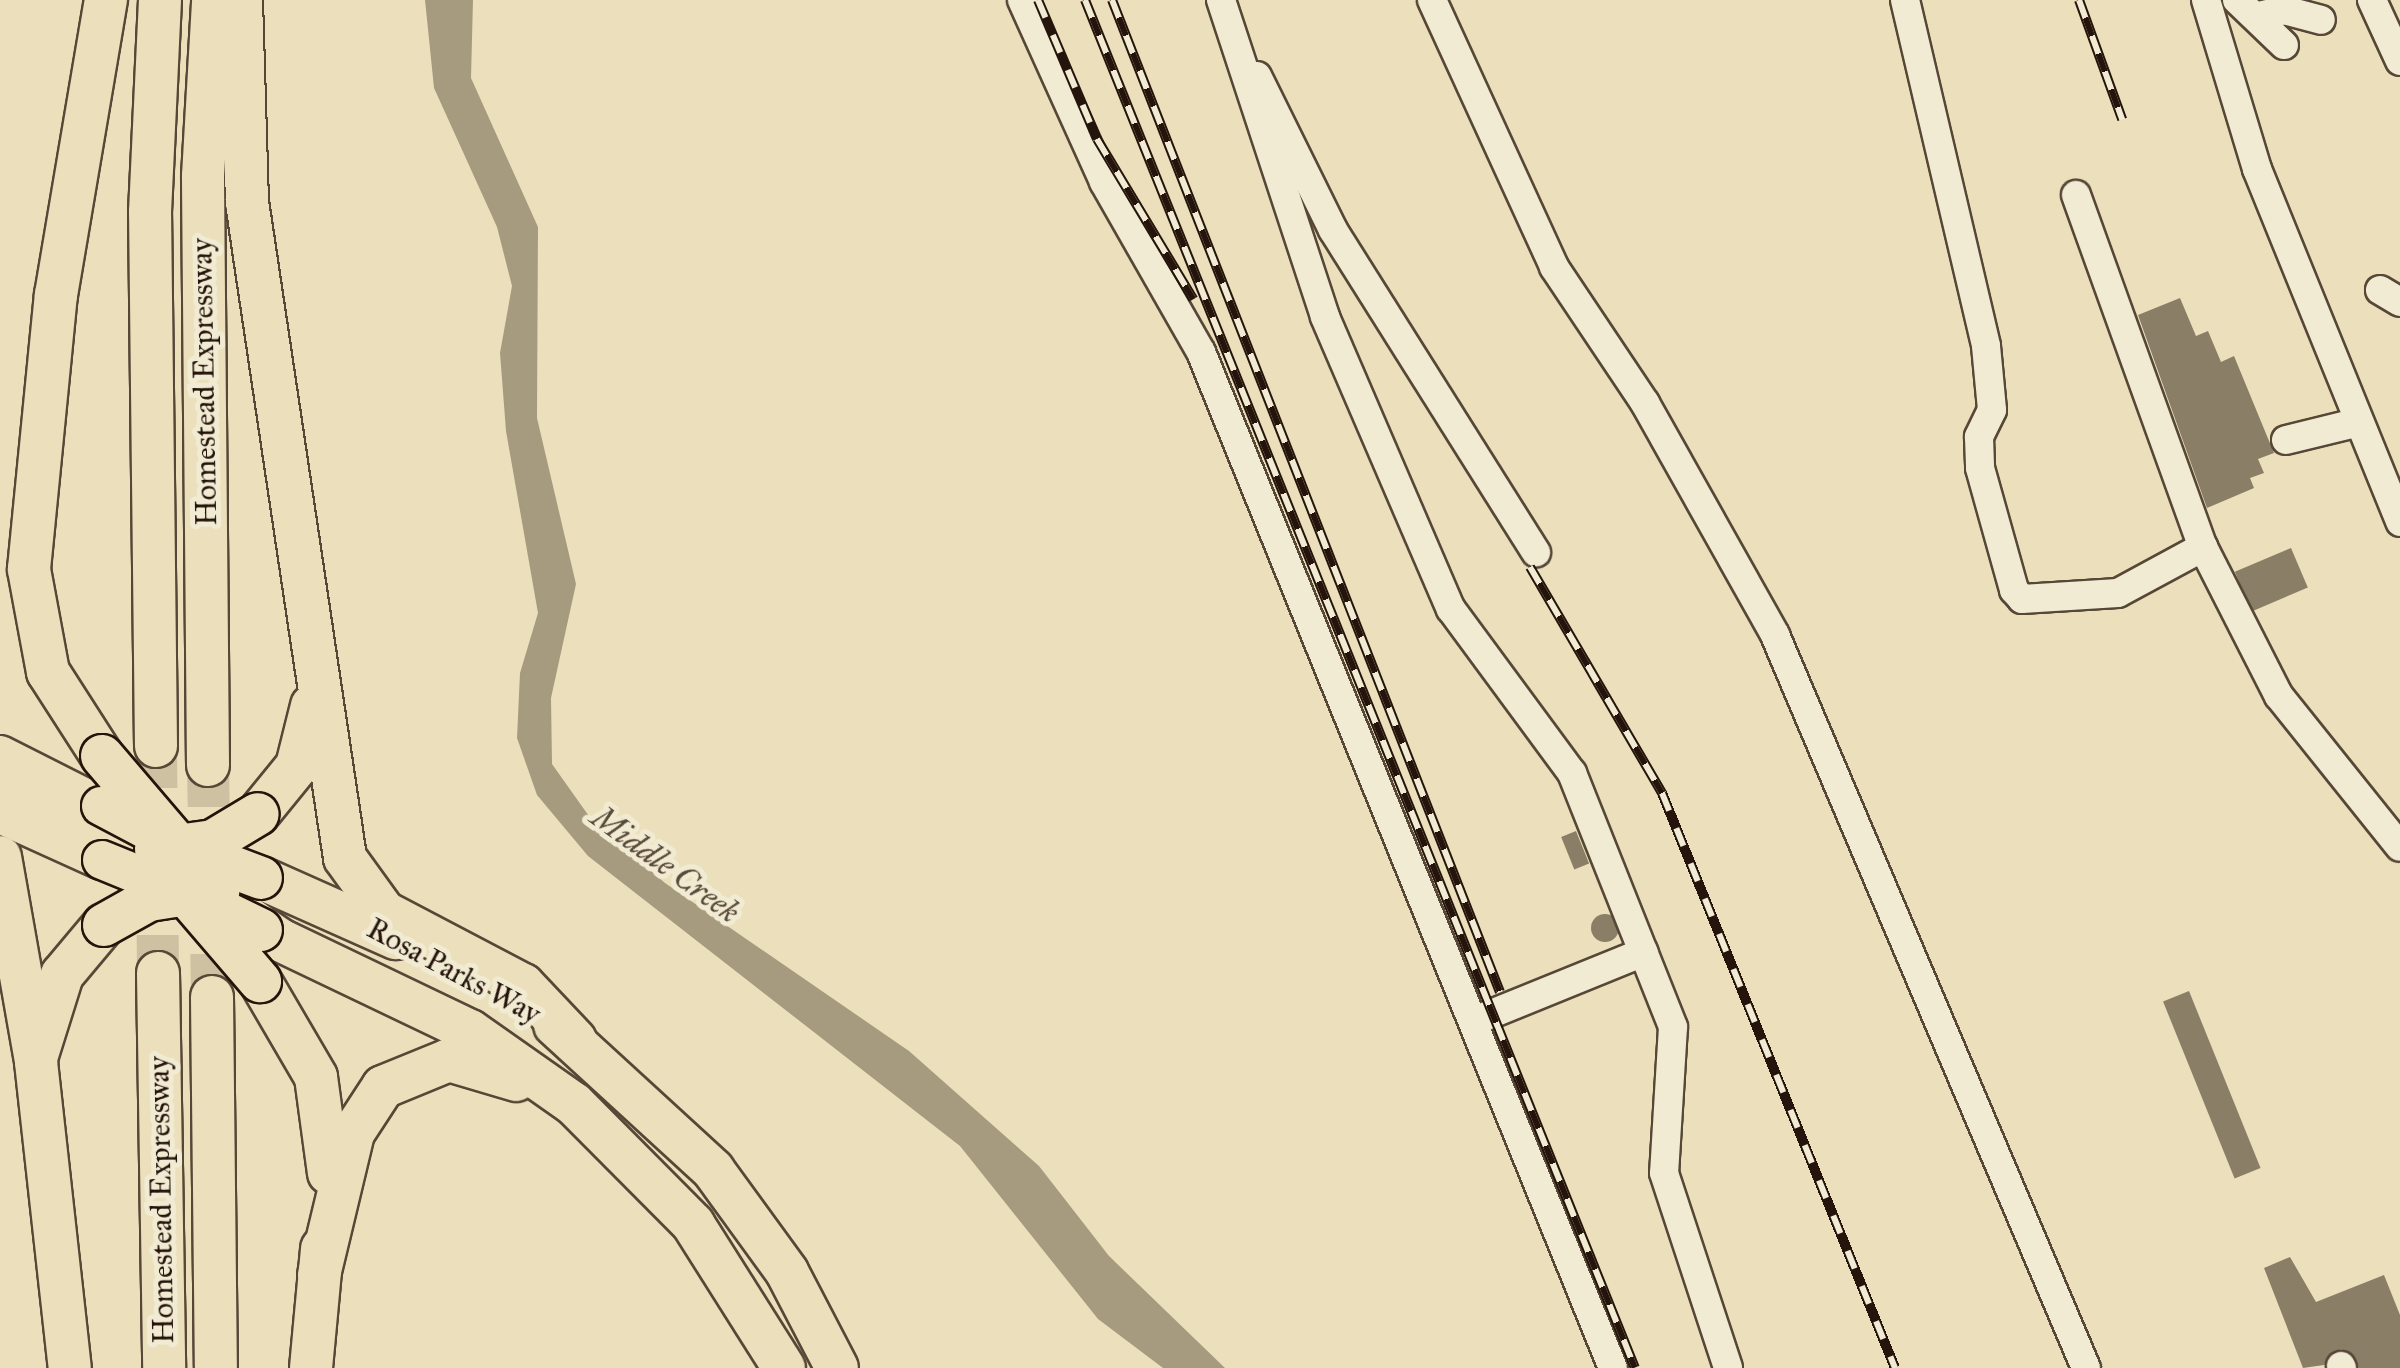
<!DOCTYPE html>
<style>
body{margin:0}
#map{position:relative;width:2400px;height:1368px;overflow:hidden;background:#ebe0bb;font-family:"IM FELL Great Primer",serif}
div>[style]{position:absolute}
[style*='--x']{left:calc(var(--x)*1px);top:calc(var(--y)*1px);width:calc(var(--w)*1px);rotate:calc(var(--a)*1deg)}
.water>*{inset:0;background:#a79b7f}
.building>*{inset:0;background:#8b7e67;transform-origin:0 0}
.round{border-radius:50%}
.highway-tunnel>*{height:42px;margin-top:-21px;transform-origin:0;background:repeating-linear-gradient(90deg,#cdc1a1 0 42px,transparent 0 63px)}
.roads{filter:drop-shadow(2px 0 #564737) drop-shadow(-2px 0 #564737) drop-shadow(0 2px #564737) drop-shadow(0 -2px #564737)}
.minor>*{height:28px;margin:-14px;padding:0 14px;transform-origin:14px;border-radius:14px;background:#f2ebd3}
.major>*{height:38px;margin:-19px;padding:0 19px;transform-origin:19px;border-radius:19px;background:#ebe0bb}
.highway>*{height:42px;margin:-21px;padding:0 21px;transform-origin:21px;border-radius:21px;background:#ebe0bb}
.rail>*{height:10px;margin-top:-5px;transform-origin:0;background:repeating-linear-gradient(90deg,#f2ebd3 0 19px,#24140b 0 38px);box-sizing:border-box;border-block:2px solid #24140b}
.bridges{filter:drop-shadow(2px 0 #24140b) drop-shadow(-2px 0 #24140b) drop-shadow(0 2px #24140b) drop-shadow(0 -2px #24140b)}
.major-bridge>*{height:38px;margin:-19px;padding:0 19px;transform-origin:19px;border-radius:19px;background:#ebe0bb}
.highway-bridge>*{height:42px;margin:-21px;padding:0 21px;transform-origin:21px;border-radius:21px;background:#ebe0bb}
span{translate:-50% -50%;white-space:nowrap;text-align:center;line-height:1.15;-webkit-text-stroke:10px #f2ebd3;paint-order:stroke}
.street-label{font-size:30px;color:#24140b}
.water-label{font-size:32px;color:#584a39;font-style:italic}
</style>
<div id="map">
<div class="water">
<div style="clip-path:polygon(425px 0,473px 0,471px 78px,538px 227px,537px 418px,576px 584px,551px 698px,552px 764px,591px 819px,665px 883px,909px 1051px,1039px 1166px,1109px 1256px,1225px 1368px,1163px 1368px,1098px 1319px,960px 1146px,588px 856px,537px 795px,517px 738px,520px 673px,538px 613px,506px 431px,500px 353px,512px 286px,497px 227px,434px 88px)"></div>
</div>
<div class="building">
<div style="clip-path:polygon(2180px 298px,2196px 336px,2208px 331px,2221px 362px,2234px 356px,2274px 453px,2258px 459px,2264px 473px,2250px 478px,2254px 488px,2207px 508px,2138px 315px)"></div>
<div style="left:2291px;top:548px;width:43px;height:61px;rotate:67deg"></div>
<div style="left:1576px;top:831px;width:35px;height:16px;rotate:68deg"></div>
<div class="round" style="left:1591px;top:914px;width:28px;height:28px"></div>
<div style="left:2189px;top:991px;width:191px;height:28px;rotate:68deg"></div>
<div style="clip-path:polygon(2290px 1257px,2316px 1302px,2384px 1275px,2400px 1315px,2400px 1368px,2359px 1368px,2341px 1349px,2324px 1365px,2303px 1368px,2264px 1268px)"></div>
</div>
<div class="highway-tunnel">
<div style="--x:156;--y:746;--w:227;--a:89.5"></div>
<div style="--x:208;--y:765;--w:232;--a:89"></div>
</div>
<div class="roads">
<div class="minor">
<div style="--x:1022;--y:0;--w:200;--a:65.7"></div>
<div style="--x:1104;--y:182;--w:196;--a:60.3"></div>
<div style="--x:1201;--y:352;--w:1096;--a:67.93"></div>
<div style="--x:1221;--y:0;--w:334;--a:71.8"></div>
<div style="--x:1325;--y:317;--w:318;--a:66.7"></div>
<div style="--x:1451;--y:609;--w:204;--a:53.6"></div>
<div style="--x:1572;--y:773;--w:273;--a:68.3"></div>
<div style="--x:1673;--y:1027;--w:146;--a:93.5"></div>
<div style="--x:1664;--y:1173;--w:205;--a:71.8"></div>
<div style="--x:1432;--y:0;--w:294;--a:65.4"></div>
<div style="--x:1554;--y:267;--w:164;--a:56.2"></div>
<div style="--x:1645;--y:403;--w:266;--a:60.7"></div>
<div style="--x:1775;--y:635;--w:796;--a:67.01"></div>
<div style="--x:1905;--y:0;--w:355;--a:76.8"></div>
<div style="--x:1986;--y:346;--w:64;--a:84.6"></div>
<div style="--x:1992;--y:410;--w:30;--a:116"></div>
<div style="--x:1979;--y:437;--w:31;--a:88"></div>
<div style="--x:1980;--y:468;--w:127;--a:74.4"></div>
<div style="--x:2014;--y:590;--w:12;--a:48"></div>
<div style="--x:2022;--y:599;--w:96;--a:-3.6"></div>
<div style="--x:2118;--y:593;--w:97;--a:-28.4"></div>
<div style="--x:2206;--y:0;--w:177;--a:73.2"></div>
<div style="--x:2257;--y:169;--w:381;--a:67.9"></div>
<div style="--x:2237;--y:0;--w:65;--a:43.8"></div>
<div style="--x:2372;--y:0;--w:67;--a:65.3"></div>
<div style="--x:2259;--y:16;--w:26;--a:-13"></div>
<div style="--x:2284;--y:10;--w:38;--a:15"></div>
<div style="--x:1257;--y:76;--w:172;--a:63.7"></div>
<div style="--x:1333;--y:230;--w:381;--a:57.8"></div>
<div style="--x:2076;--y:195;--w:374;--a:70.2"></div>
<div style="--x:2203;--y:547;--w:167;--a:63"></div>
<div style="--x:2279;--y:696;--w:193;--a:51.3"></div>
<div style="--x:2380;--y:290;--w:23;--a:31"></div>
<div style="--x:2286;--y:440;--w:71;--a:-13.8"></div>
<div style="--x:1474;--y:1021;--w:183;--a:-22.1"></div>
<div style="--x:2341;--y:1366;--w:2;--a:63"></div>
</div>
<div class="major">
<div style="--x:0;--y:755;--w:113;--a:26.8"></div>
<div style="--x:0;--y:814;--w:112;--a:24.3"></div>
</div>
<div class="highway">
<div style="--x:241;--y:0;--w:202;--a:88.3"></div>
<div style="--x:247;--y:202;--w:663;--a:81.5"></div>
<div style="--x:345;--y:858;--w:67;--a:54.2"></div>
<div style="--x:384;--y:912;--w:157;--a:27.7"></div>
<div style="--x:523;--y:985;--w:76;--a:46.6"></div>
<div style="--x:156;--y:746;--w:534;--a:-90.64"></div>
<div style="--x:150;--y:212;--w:212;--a:-87.3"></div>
<div style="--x:102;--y:756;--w:100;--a:-122.7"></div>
<div style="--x:48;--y:672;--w:105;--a:-100.5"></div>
<div style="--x:29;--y:569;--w:275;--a:-84.4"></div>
<div style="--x:56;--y:295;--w:299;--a:-80.4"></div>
<div style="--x:208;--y:765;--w:589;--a:-90.49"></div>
<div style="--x:203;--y:176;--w:176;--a:-86.7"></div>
<div style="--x:0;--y:791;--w:157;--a:21.7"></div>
<div style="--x:258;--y:814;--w:62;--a:-50.9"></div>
<div style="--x:297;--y:766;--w:62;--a:-76"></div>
<div style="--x:0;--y:857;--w:208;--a:80"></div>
<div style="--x:36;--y:1062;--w:308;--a:83.7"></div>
<div style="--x:261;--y:878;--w:148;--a:24"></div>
<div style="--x:234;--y:908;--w:56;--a:34.8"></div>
<div style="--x:280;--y:940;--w:211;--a:25.6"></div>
<div style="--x:470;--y:1031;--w:127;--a:35.1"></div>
<div style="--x:574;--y:1104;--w:169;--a:45.2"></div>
<div style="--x:693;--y:1224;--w:170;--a:57.7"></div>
<div style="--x:158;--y:973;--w:395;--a:89.1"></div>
<div style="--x:260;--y:981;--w:111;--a:59.7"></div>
<div style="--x:316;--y:1077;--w:97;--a:82.3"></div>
<div style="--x:212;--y:997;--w:371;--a:89.4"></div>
<div style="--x:555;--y:1025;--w:214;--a:42.5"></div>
<div style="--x:713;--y:1170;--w:126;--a:54"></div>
<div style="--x:787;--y:1272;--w:108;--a:62.5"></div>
<div style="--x:37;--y:1055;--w:84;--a:-72.6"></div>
<div style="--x:62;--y:975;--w:65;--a:-50"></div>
<div style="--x:319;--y:1275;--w:146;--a:-76.5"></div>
<div style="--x:353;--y:1133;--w:55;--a:-56.9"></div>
<div style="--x:383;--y:1087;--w:71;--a:-22.2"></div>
<div style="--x:449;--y:1060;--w:70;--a:16.6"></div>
<div style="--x:311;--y:1368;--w:120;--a:-84.7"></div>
</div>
</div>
<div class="rail">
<div style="--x:1038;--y:0;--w:151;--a:67"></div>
<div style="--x:1097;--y:139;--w:187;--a:59"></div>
<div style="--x:1085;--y:0;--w:1474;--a:68.1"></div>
<div style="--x:1112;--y:0;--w:1065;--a:68.64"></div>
<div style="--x:2079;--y:0;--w:127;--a:70.1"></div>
<div style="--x:1530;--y:567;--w:262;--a:59.7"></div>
<div style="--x:1662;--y:793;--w:620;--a:67.94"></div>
</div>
<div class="bridges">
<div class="major-bridge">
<div style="--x:101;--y:806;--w:84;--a:27.8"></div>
<div style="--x:102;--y:860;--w:87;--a:22.2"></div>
</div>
<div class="highway-bridge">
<div style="--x:102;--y:756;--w:179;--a:49.5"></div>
<div style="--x:156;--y:849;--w:58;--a:-8"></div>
<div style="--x:213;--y:841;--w:52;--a:-31"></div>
<div style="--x:187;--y:850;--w:79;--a:20.7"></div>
<div style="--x:169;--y:875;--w:140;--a:49.4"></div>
<div style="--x:197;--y:899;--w:71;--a:25.8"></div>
<div style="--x:104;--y:925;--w:51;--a:-29.1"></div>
<div style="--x:149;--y:900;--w:58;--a:-9"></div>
</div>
</div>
<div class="street-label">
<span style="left:204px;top:382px;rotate:-91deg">Homestead Expressway</span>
<span style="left:454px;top:971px;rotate:28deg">Rosa Parks Way</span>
<span style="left:161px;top:1200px;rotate:-91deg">Homestead Expressway</span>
</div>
<div class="water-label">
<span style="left:665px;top:865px;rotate:36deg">Middle Creek</span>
</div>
</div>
